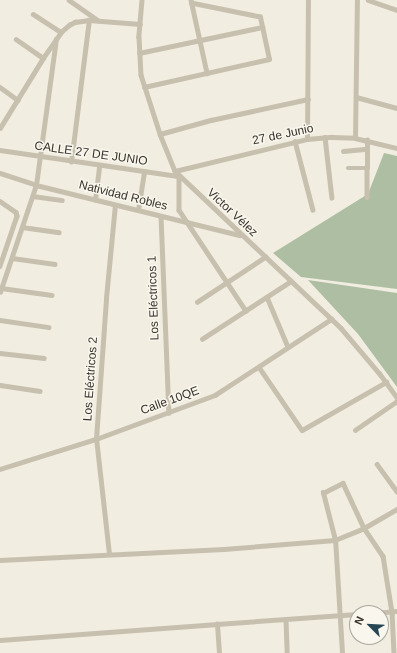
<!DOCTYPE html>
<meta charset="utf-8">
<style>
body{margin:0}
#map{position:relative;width:397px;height:653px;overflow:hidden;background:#f1ede1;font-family:Helvetica,sans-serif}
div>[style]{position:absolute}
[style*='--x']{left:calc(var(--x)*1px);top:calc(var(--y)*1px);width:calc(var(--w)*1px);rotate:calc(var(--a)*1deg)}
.green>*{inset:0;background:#aebea2}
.street>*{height:4.5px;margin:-2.25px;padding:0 2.25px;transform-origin:2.25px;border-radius:2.25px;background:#c8c0ae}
span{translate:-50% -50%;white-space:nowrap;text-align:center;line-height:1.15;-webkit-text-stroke:3px #f8f6ed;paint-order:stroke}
.street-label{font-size:12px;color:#37322b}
.north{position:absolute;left:349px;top:605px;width:40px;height:40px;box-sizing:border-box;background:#f8f6ed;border:1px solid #aba89f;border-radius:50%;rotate:294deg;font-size:11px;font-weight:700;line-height:16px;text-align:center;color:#37322b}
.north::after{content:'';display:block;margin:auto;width:14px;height:18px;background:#264654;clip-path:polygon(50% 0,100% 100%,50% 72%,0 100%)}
</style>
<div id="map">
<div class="green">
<div style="clip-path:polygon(384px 153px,397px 156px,397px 289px,301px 277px,273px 253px,368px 194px)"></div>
<div style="clip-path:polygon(308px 280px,397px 293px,397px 387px,358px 334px)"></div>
</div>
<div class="street">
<div style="--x:69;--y:0;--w:35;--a:35"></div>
<div style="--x:142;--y:0;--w:37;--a:95"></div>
<div style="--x:139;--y:37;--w:38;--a:87"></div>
<div style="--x:141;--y:75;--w:62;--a:72.1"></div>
<div style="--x:160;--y:134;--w:40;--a:68"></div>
<div style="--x:175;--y:171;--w:228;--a:43.4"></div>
<div style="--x:341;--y:328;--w:60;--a:49.7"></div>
<div style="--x:380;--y:374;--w:29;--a:54"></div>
<div style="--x:191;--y:0;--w:75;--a:77.6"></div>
<div style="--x:368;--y:0;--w:31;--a:19"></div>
<div style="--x:33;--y:14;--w:33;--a:33"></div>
<div style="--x:16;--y:39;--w:33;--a:35"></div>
<div style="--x:139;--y:53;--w:126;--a:-11.9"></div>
<div style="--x:0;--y:87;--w:22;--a:36"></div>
<div style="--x:144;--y:87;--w:128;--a:-12.6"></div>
<div style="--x:269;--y:59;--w:43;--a:-102.1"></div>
<div style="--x:260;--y:17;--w:70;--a:-168.5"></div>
<div style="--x:356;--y:97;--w:42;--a:15"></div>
<div style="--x:0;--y:128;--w:82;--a:-58.4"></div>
<div style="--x:43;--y:58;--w:32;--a:-55"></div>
<div style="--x:61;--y:32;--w:11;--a:-41"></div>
<div style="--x:69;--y:25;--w:7;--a:-27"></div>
<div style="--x:75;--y:22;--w:14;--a:-8"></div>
<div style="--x:89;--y:20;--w:51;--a:4.5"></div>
<div style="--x:160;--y:134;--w:53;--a:-15.4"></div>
<div style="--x:211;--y:120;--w:99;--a:-12.2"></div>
<div style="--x:325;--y:137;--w:61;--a:83.5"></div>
<div style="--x:355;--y:138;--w:138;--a:-89.2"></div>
<div style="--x:307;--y:139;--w:139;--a:-89.6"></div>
<div style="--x:295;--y:141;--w:71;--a:75.4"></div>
<div style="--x:0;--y:150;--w:181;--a:8.3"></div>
<div style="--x:179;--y:176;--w:34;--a:90"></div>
<div style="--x:179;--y:210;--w:121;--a:56.4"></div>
<div style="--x:343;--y:151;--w:24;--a:-5"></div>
<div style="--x:71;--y:162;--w:143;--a:-82.8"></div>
<div style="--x:348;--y:168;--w:19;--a:0"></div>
<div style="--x:367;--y:168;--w:28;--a:-90"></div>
<div style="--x:367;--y:168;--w:29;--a:90"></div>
<div style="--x:175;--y:171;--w:136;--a:-13.6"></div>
<div style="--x:307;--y:139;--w:25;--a:-5"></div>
<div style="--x:332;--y:137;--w:23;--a:2"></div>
<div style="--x:355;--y:138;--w:43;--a:13.4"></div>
<div style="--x:0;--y:173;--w:38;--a:18"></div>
<div style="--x:36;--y:185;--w:210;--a:13.8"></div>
<div style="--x:33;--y:196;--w:29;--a:8"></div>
<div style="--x:95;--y:200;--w:35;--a:-83"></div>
<div style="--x:0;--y:201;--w:19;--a:35"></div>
<div style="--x:16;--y:212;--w:4;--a:76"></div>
<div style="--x:17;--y:216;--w:53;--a:108.8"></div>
<div style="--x:138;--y:210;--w:39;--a:-81"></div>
<div style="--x:161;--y:216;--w:197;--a:87.7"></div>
<div style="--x:22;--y:227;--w:37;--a:8"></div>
<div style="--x:12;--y:258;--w:43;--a:7.9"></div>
<div style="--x:1;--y:288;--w:51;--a:7.8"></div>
<div style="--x:0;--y:292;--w:113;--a:-71.4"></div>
<div style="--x:36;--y:185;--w:147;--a:-82.2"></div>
<div style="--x:267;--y:297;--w:54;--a:67.2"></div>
<div style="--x:197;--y:302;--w:82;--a:-33.5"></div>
<div style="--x:0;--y:320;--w:49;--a:8.3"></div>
<div style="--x:202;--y:339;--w:106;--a:-33.1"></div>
<div style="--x:0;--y:353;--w:44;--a:6.5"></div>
<div style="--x:259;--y:367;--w:76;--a:55.7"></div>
<div style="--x:302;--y:430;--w:97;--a:-29.7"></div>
<div style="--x:0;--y:385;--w:40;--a:8.5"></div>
<div style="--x:355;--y:430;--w:51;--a:-34.6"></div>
<div style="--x:377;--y:464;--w:34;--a:54"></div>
<div style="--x:0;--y:469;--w:101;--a:-17.4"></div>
<div style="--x:96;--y:439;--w:127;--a:-20.3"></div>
<div style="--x:215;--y:395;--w:139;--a:-33.2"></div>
<div style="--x:109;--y:554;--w:116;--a:-96.4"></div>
<div style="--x:96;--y:439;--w:141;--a:-85.9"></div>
<div style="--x:106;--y:298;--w:93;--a:-84.5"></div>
<div style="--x:0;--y:560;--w:224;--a:-2.8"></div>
<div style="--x:224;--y:549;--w:111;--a:-4.6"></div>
<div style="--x:335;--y:540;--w:31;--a:-22"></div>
<div style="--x:364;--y:528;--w:38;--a:-30"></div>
<div style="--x:374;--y:613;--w:23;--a:-5"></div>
<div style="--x:286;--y:619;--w:34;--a:88"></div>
<div style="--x:0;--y:640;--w:218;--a:-4.2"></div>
<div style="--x:219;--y:653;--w:29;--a:-94"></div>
<div style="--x:217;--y:624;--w:140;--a:-4.1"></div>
<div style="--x:342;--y:653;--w:113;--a:-93.5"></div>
<div style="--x:335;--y:540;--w:49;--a:-104.3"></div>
<div style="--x:323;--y:493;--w:22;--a:-27"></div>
<div style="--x:343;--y:483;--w:50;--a:65"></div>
<div style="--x:364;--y:528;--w:34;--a:56"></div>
<div style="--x:383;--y:556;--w:57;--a:80.9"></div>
<div style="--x:392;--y:612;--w:41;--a:87.2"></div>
</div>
<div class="street-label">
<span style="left:283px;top:135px;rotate:-12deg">27 de Junio</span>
<span style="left:91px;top:154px;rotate:8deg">CALLE 27 DE JUNIO</span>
<span style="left:123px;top:196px;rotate:14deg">Natividad Robles</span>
<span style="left:232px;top:213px;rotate:43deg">Victor Vélez</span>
<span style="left:154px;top:298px;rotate:-92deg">Los Eléctricos 1</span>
<span style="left:91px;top:379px;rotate:-86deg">Los Eléctricos 2</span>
<span style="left:170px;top:401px;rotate:-20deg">Calle 10QE</span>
</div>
<div class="north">N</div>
</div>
